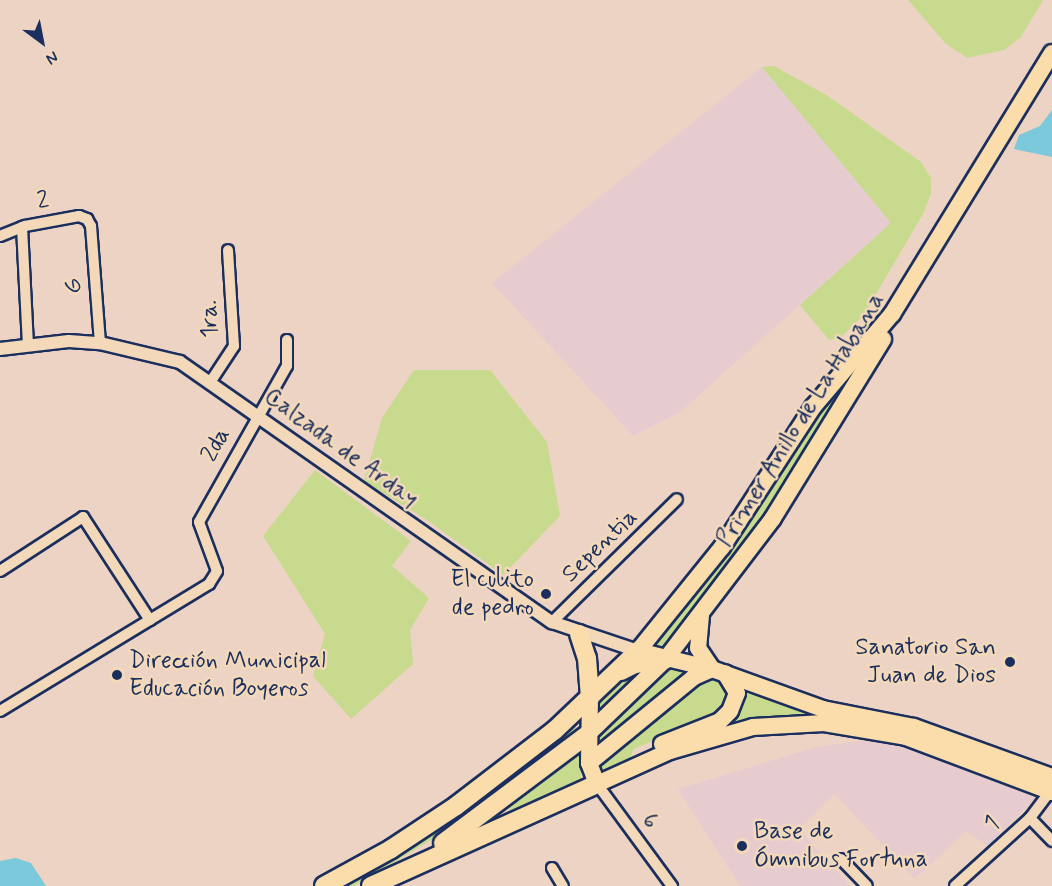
<!DOCTYPE html>
<meta charset="utf-8">
<style>
body{margin:0}
#map{position:relative;width:1052px;height:886px;overflow:hidden;background:#edd3c4;font-family:Mynerve,sans-serif}
div>[style]{position:absolute}
[style*='--x']{left:calc(var(--x)*1px);top:calc(var(--y)*1px);width:calc(var(--w)*1px);rotate:calc(var(--a)*1deg)}
.built>*{inset:0;background:#e6cccf}
.green>*{inset:0;background:#c7da8e}
.water>*{inset:0;background:#7bc9da}
.roads{filter:drop-shadow(2px 0 #1b2f5e) drop-shadow(-2px 0 #1b2f5e) drop-shadow(0 2px #1b2f5e) drop-shadow(0 -2px #1b2f5e)}
.minor>*{height:10px;margin:-5px;padding:0 5px;transform-origin:5px;border-radius:5px;background:#f3d9ba}
.tertiary>*{height:12px;margin:-6px;padding:0 6px;transform-origin:6px;border-radius:6px;background:#f3d9ba}
.trunk>*{height:16px;margin:-8px;padding:0 8px;transform-origin:8px;border-radius:8px;background:#fbddab}
.motorway>*{height:18px;margin:-9px;padding:0 9px;transform-origin:9px;border-radius:9px;background:#fbddab}
.dots>*{width:16px;height:16px;translate:-50% -50%;box-sizing:border-box;border:3px solid #f3d9ba;border-radius:50%}
span{translate:-50% -50%;white-space:nowrap;text-align:center;line-height:1.15;-webkit-text-stroke:5px #f3d9ba;paint-order:stroke}
.street-label{font-size:24px;color:#1b2f5e}
.poi-label{font-size:24px;color:#1b2f5e}
.right{translate:-100% -50%;text-align:right}
.left{translate:0 -50%;text-align:left}
.north{position:absolute;left:12px;top:12px;width:60px;height:60px;-webkit-text-stroke:4px #f3d9ba;paint-order:stroke;rotate:148deg;font-size:16px;font-weight:700;line-height:24px;text-align:center;color:#1b2f5e}
.north::after{content:'';display:block;margin:auto;width:21px;height:27px;background:#1b2f5e;clip-path:polygon(50% 0,100% 100%,50% 72%,0 100%)}
</style>
<div id="map">
<div class="built">
<div style="clip-path:polygon(762px 67px,891px 223px,679px 413px,633px 436px,492px 283px)"></div>
<div style="clip-path:polygon(889px 738px,1036px 798px,988px 846px,966px 831px,915px 879px,834px 794px,799px 829px,850px 886px,740px 886px,678px 789px,820px 746px)"></div>
</div>
<div class="green">
<div style="clip-path:polygon(908px 0,1043px 0,1021px 37px,1004px 50px,967px 58px,946px 44px)"></div>
<div style="clip-path:polygon(774px 66px,828px 96px,921px 162px,931px 178px,931px 193px,923px 214px,863px 316px,840px 338px,829px 340px,800px 305px,891px 223px,762px 67px)"></div>
<div style="clip-path:polygon(414px 370px,490px 370px,547px 442px,560px 516px,503px 575px,427px 520px,364px 481px,382px 418px)"></div>
<div style="clip-path:polygon(846px 392px,749px 540px,714px 587px,662px 647px,647px 645px,823px 407px)"></div>
<div style="clip-path:polygon(315px 470px,411px 541px,392px 566px,429px 598px,410px 630px,413px 664px,351px 719px,313px 676px,325px 634px,263px 536px)"></div>
<div style="clip-path:polygon(645px 667px,599px 715px,596px 715px,595px 703px,619px 678px)"></div>
<div style="clip-path:polygon(661px 667px,689px 671px,596px 751px,592px 736px)"></div>
<div style="clip-path:polygon(706px 676px,718px 678px,729px 692px,725px 709px,634px 749px,627px 764px,598px 775px,596px 763px)"></div>
<div style="clip-path:polygon(741px 684px,892px 729px,710px 730px)"></div>
<div style="clip-path:polygon(577px 723px,574px 737px,468px 818px,354px 886px,338px 886px)"></div>
<div style="clip-path:polygon(581px 748px,581px 785px,511px 815px,509px 804px)"></div>
</div>
<div class="water">
<div style="clip-path:polygon(1052px 110px,1052px 157px,1014px 149px,1019px 135px,1040px 126px)"></div>
<div style="clip-path:polygon(16px 858px,31px 863px,46px 886px,0 886px,0 861px)"></div>
</div>
<div class="roads">
<div class="minor">
<div style="--x:22;--y:227;--w:117;--a:87.1"></div>
<div style="--x:0;--y:236;--w:27;--a:-22"></div>
<div style="--x:25;--y:226;--w:55;--a:-10.5"></div>
<div style="--x:79;--y:216;--w:9;--a:21"></div>
<div style="--x:87;--y:219;--w:8;--a:60"></div>
<div style="--x:91;--y:226;--w:117;--a:85.6"></div>
<div style="--x:211;--y:381;--w:42;--a:-56.7"></div>
<div style="--x:234;--y:346;--w:96;--a:-93.6"></div>
<div style="--x:0;--y:571;--w:99;--a:-33"></div>
<div style="--x:83;--y:517;--w:123;--a:57"></div>
<div style="--x:552;--y:622;--w:175;--a:-44.5"></div>
<div style="--x:0;--y:711;--w:245;--a:-31.3"></div>
<div style="--x:209;--y:584;--w:15;--a:-58"></div>
<div style="--x:217;--y:571;--w:52;--a:-110.2"></div>
<div style="--x:199;--y:522;--w:179;--a:-60.6"></div>
<div style="--x:287;--y:366;--w:26;--a:-90"></div>
<div style="--x:597;--y:784;--w:127;--a:53.7"></div>
<div style="--x:1030;--y:818;--w:32;--a:46"></div>
<div style="--x:841;--y:859;--w:37;--a:46"></div>
<div style="--x:552;--y:868;--w:21;--a:59"></div>
<div style="--x:955;--y:886;--w:101;--a:-42.2"></div>
<div style="--x:1030;--y:818;--w:36;--a:-53"></div>
</div>
<div class="tertiary">
<div style="--x:0;--y:349;--w:69;--a:-6.6"></div>
<div style="--x:69;--y:341;--w:31;--a:4"></div>
<div style="--x:100;--y:343;--w:82;--a:13.4"></div>
<div style="--x:180;--y:362;--w:454;--a:35"></div>
<div style="--x:552;--y:622;--w:91;--a:18.6"></div>
</div>
<div class="trunk">
<div style="--x:1052;--y:53;--w:306;--a:121.5"></div>
<div style="--x:892;--y:314;--w:122;--a:130.3"></div>
<div style="--x:813;--y:407;--w:167;--a:123"></div>
<div style="--x:722;--y:547;--w:134;--a:128.9"></div>
<div style="--x:638;--y:651;--w:76;--a:13.7"></div>
<div style="--x:712;--y:669;--w:118;--a:19.8"></div>
<div style="--x:823;--y:709;--w:93;--a:11.2"></div>
<div style="--x:914;--y:727;--w:147;--a:19.9"></div>
<div style="--x:701;--y:615;--w:33;--a:95"></div>
<div style="--x:698;--y:648;--w:25;--a:56"></div>
<div style="--x:590;--y:698;--w:65;--a:90.9"></div>
<div style="--x:589;--y:763;--w:22;--a:69"></div>
<div style="--x:597;--y:784;--w:80;--a:-24.3"></div>
<div style="--x:670;--y:751;--w:86;--a:-16.1"></div>
<div style="--x:753;--y:727;--w:71;--a:-3.2"></div>
<div style="--x:824;--y:723;--w:83;--a:9.7"></div>
<div style="--x:906;--y:737;--w:156;--a:20.6"></div>
<div style="--x:588;--y:734;--w:107;--a:-43.9"></div>
<div style="--x:665;--y:660;--w:178;--a:-52.7"></div>
<div style="--x:773;--y:518;--w:210;--a:-58.4"></div>
<div style="--x:662;--y:744;--w:62;--a:-21.6"></div>
<div style="--x:720;--y:721;--w:14;--a:-45"></div>
<div style="--x:730;--y:711;--w:19;--a:-69"></div>
<div style="--x:737;--y:693;--w:23;--a:-121"></div>
<div style="--x:589;--y:763;--w:136;--a:-39.3"></div>
<div style="--x:694;--y:677;--w:20;--a:-24"></div>
</div>
<div class="motorway">
<div style="--x:579;--y:634;--w:25;--a:72"></div>
<div style="--x:587;--y:658;--w:40;--a:85.7"></div>
<div style="--x:621;--y:671;--w:16;--a:-27"></div>
<div style="--x:635;--y:664;--w:30;--a:-8"></div>
<div style="--x:443;--y:843;--w:181;--a:-36.9"></div>
<div style="--x:324;--y:886;--w:77;--a:-28.9"></div>
<div style="--x:391;--y:849;--w:78;--a:-33.5"></div>
<div style="--x:456;--y:806;--w:125;--a:-37.5"></div>
<div style="--x:555;--y:730;--w:115;--a:-43.6"></div>
<div style="--x:371;--y:886;--w:248;--a:-24.3"></div>
</div>
</div>
<div class="dots">
<div style="left:546px;top:594px;background:#1b2f5e"></div>
<div style="left:1010px;top:662px;background:#1b2f5e"></div>
<div style="left:117px;top:675px;background:#1b2f5e"></div>
<div style="left:742px;top:846px;background:#1b2f5e"></div>
</div>
<div class="street-label">
<span style="left:43px;top:201px;rotate:-10deg">2</span>
<span style="left:74px;top:286px;rotate:-95deg">G</span>
<span style="left:210px;top:319px;rotate:-92deg">1ra.</span>
<span style="left:801px;top:420px;rotate:-58deg">Primer Anillo de La Habana</span>
<span style="left:216px;top:445px;rotate:-62deg">2da</span>
<span style="left:341px;top:448px;rotate:36deg">Calzada de Arday</span>
<span style="left:600px;top:546px;rotate:-44deg">Sepentia</span>
<span style="left:650px;top:821px;rotate:48deg">6</span>
<span style="left:992px;top:824px;rotate:-42deg">1</span>
</div>
<div class="poi-label">
<span class="right" style="left:534px;top:594px">El culito<br>de pedro</span>
<span class="right" style="left:996px;top:662px">Sanatorio San<br>Juan de Dios</span>
<span class="left" style="left:129px;top:675px">Dirección Municipal<br>Educación Boyeros</span>
<span class="left" style="left:754px;top:846px">Base de<br>Ómnibus Fortuna</span>
</div>
<div class="north">N</div>
</div>
